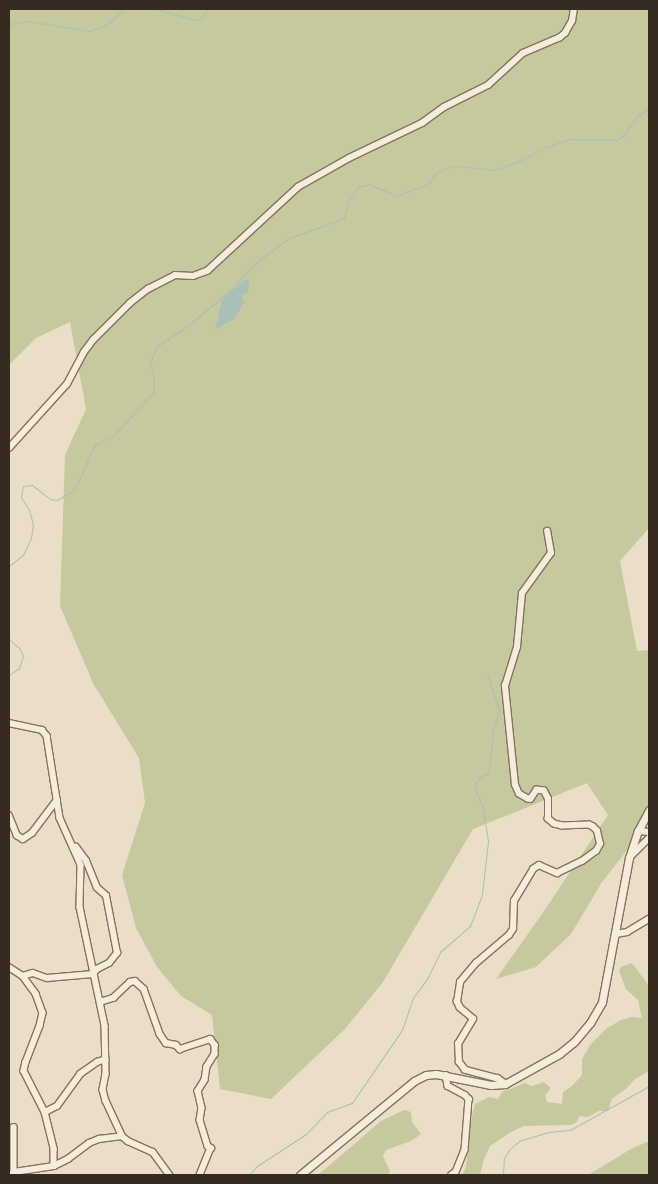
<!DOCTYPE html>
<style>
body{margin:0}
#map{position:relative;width:658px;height:1184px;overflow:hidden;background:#ebdec9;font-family:"PT Serif",serif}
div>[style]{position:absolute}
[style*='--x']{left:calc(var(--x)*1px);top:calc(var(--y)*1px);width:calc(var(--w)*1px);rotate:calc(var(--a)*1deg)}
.green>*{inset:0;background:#c6c89d}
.water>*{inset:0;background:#a9bfb7}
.stream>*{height:1px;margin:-0.5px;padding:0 0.5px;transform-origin:0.5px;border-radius:0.5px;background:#a9bfb7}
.roads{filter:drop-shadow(1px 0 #85715f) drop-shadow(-1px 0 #85715f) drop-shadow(0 1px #85715f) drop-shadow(0 -1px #85715f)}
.minor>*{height:5.5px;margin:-2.75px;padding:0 2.75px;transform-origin:2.75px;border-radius:2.75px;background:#f6ecdb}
.tertiary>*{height:7px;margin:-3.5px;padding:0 3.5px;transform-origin:3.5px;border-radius:3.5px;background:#f6ecdb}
span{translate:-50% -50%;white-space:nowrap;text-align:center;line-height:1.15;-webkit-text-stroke:4px #f3e9d8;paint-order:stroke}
.frame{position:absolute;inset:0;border:10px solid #372a21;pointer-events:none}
</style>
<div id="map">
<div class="green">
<div style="clip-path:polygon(9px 9px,649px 9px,649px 528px,620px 561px,637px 651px,649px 650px,649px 822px,602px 882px,571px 934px,536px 967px,496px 979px,542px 914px,608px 815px,587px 783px,473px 829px,383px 982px,345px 1029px,271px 1099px,220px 1089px,212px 1015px,181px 996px,157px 967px,136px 928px,122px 875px,145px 803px,139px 758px,94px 685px,60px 606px,65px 455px,86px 409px,70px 322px,36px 338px,9px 365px)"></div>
<div style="clip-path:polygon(632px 963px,649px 986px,649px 1071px,635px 1079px,627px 1088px,612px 1099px,608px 1111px,599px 1111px,588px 1117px,579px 1116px,577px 1122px,570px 1125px,524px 1126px,511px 1132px,490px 1146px,484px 1159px,480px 1175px,462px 1175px,466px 1167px,470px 1123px,475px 1104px,489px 1097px,498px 1099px,502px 1092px,525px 1083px,532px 1086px,544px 1082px,551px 1088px,545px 1095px,547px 1102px,562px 1104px,563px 1092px,572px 1086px,582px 1075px,582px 1059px,591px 1044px,607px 1028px,621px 1020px,631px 1017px,642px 1018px,638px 1000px,626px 989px,619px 971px,621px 967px)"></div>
<div style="clip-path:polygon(404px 1110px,411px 1112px,412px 1122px,421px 1134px,411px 1141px,386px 1150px,383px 1156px,390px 1171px,387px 1175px,318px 1175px,381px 1121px)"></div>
<div style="clip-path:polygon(649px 1141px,649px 1175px,588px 1175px,631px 1149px)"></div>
</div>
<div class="water">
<div style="clip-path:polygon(244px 280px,249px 280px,248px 292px,243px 295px,242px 299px,245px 301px,234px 319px,215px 330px,222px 300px)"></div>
</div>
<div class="stream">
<div style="--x:156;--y:9;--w:41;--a:15.8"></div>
<div style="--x:195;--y:20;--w:9;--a:-21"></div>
<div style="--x:203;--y:17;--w:9;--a:-63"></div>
<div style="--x:9;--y:24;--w:18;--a:-9"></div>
<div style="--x:27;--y:21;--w:64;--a:9"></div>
<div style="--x:90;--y:31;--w:17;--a:-21"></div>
<div style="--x:106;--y:25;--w:25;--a:-40"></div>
<div style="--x:9;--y:566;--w:18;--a:-38"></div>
<div style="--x:23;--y:555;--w:19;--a:-65"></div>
<div style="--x:31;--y:538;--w:14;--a:-82"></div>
<div style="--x:33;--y:524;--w:15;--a:-106"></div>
<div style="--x:29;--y:510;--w:15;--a:-122"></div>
<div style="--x:21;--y:497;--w:11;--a:-80"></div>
<div style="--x:23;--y:486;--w:9;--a:-6"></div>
<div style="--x:32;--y:485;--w:23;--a:38"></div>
<div style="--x:50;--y:499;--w:7;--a:8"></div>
<div style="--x:57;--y:500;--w:20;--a:-30"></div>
<div style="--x:74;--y:490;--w:50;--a:-65"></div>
<div style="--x:95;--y:445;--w:20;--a:-27"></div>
<div style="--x:113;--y:436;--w:59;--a:-47.1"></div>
<div style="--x:153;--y:393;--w:14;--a:-86"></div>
<div style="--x:154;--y:379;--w:16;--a:-104"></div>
<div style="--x:150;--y:363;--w:17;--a:-69"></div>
<div style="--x:156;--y:347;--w:41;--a:-34.1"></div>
<div style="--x:190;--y:324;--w:50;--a:-40.1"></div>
<div style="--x:228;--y:292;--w:42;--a:-46"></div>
<div style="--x:257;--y:262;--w:38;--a:-37"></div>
<div style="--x:287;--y:239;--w:61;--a:-20.2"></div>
<div style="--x:344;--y:218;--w:18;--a:-74"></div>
<div style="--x:349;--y:201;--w:17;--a:-57"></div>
<div style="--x:358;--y:187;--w:11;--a:-15"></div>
<div style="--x:369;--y:184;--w:30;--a:23"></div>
<div style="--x:397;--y:196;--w:35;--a:-22"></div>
<div style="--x:429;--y:183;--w:11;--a:-56"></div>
<div style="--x:435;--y:174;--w:10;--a:-29"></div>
<div style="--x:444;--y:169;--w:12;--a:-14"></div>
<div style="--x:456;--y:166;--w:38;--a:6"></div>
<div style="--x:494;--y:170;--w:24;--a:-19"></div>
<div style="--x:517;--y:162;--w:30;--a:-27"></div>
<div style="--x:544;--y:148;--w:27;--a:-20"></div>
<div style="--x:569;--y:139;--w:48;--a:1.2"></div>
<div style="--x:617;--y:140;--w:10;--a:-37"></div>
<div style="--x:625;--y:134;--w:22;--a:-56"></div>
<div style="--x:637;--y:116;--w:14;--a:-30"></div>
<div style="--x:9;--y:639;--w:15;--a:42"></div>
<div style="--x:20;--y:649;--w:8;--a:67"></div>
<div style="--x:23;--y:656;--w:13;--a:108"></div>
<div style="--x:19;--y:668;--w:12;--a:145"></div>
<div style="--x:249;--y:1175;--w:12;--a:-48"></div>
<div style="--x:257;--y:1166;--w:59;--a:-33.1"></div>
<div style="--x:306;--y:1134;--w:30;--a:-46"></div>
<div style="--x:327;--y:1112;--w:27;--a:-20"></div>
<div style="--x:352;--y:1103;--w:88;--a:-55.6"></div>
<div style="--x:402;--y:1030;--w:34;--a:-71"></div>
<div style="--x:413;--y:998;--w:24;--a:-54"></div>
<div style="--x:427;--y:979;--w:30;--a:-64"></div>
<div style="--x:440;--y:952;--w:40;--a:-41"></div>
<div style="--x:470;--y:926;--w:34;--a:-69"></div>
<div style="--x:482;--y:894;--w:53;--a:-83.5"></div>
<div style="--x:488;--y:841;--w:33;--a:-99"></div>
<div style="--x:483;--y:808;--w:24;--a:-112"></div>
<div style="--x:474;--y:786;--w:11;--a:-56"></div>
<div style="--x:480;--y:777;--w:10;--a:-24"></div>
<div style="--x:489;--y:773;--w:42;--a:-84.6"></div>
<div style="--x:493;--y:731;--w:22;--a:-74"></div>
<div style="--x:499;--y:710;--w:39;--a:-108"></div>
<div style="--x:503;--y:1175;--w:17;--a:-87"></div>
<div style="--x:504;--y:1158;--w:9;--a:-58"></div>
<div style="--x:509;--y:1150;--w:13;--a:-42"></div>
<div style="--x:519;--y:1141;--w:30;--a:-17"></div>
<div style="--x:548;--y:1132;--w:22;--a:-5"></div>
<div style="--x:570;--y:1130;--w:90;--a:-29.1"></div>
</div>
<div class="roads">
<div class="minor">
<div style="--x:9;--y:448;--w:86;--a:-47.8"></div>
<div style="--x:67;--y:384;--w:36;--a:-62"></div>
<div style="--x:84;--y:352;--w:15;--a:-53"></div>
<div style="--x:93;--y:340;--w:52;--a:-45"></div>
<div style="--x:130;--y:303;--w:23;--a:-38"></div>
<div style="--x:148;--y:289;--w:30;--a:-27"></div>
<div style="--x:175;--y:275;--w:18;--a:3"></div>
<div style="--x:193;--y:276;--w:15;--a:-20"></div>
<div style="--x:207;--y:271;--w:124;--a:-42.7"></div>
<div style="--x:298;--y:187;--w:59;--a:-29.6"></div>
<div style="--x:349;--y:158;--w:81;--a:-25.6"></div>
<div style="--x:422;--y:123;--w:27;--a:-36"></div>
<div style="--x:444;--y:107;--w:49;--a:-26.6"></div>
<div style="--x:488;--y:85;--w:47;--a:-42.4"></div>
<div style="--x:523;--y:53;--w:39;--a:-23"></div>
<div style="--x:559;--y:38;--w:8;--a:-40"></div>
<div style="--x:565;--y:33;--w:14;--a:-60"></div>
<div style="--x:572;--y:21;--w:12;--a:-81"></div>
<div style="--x:9;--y:723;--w:34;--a:12"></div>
<div style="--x:42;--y:730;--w:8;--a:50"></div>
<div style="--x:47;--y:736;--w:83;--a:81"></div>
<div style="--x:60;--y:818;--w:51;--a:65.9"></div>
<div style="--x:81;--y:865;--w:42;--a:91.4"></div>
<div style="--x:80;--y:907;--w:122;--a:78.1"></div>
<div style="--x:105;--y:1026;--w:48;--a:88.8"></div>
<div style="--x:106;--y:1074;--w:16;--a:101"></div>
<div style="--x:103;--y:1090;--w:11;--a:75"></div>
<div style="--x:106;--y:1101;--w:38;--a:65"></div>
<div style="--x:122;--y:1136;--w:8;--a:40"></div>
<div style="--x:128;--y:1141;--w:27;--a:24"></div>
<div style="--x:153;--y:1152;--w:29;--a:54"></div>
<div style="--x:9;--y:815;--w:22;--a:68"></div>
<div style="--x:17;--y:835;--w:7;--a:34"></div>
<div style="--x:23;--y:839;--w:11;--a:-34"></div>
<div style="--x:32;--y:833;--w:41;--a:-52.9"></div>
<div style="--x:638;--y:831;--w:11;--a:5"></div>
<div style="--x:629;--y:858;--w:28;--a:-45"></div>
<div style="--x:616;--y:934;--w:11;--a:-10"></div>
<div style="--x:627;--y:932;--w:26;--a:-31"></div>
<div style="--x:9;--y:967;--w:17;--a:33"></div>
<div style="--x:23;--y:976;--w:22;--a:54"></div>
<div style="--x:36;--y:994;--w:20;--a:70"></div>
<div style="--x:43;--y:1013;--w:13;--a:103"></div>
<div style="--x:40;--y:1026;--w:39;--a:111"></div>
<div style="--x:26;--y:1062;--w:9;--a:103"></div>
<div style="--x:24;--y:1071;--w:46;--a:62.9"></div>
<div style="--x:45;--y:1112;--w:38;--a:76"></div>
<div style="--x:54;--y:1149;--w:17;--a:90"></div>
<div style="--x:23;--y:976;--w:10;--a:-17"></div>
<div style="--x:33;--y:973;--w:15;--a:20"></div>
<div style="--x:47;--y:978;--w:46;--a:-5"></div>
<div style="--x:93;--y:974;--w:6;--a:-51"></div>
<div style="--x:97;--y:969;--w:13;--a:-27"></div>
<div style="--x:109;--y:963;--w:13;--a:-51"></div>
<div style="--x:117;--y:953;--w:58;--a:-100.9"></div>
<div style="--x:106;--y:896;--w:12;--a:-138"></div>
<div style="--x:97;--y:888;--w:29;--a:-112"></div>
<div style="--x:86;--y:861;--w:17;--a:-126"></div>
<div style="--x:100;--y:1002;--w:14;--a:-17"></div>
<div style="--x:113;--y:998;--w:23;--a:-43"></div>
<div style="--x:130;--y:982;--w:5;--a:-11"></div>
<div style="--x:135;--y:981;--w:12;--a:42"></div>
<div style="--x:144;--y:989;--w:48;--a:70.4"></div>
<div style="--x:160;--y:1034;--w:11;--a:56"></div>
<div style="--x:166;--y:1043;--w:10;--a:11"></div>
<div style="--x:176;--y:1045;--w:6;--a:45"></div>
<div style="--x:180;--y:1049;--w:32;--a:-18"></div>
<div style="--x:210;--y:1039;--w:8;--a:50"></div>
<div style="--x:215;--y:1045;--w:9;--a:90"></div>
<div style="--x:215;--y:1054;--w:15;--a:122"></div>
<div style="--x:207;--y:1067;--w:13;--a:99"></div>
<div style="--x:205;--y:1080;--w:13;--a:122"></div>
<div style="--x:198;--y:1091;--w:17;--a:77"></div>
<div style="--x:202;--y:1108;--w:12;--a:99"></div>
<div style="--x:200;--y:1120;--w:27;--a:73"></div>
<div style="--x:208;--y:1146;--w:4;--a:34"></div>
<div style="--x:211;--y:1148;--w:29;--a:112"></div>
<div style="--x:446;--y:1075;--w:11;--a:80"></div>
<div style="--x:448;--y:1086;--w:19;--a:28"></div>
<div style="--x:465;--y:1095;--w:6;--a:45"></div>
<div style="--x:469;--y:1099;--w:51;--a:94.5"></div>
<div style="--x:465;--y:1150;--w:24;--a:112"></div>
<div style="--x:456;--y:1172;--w:5;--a:143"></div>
<div style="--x:505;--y:1084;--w:9;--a:-144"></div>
<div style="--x:498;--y:1079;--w:34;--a:-165"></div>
<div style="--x:465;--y:1070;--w:10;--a:-127"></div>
<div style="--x:459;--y:1062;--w:18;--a:-93"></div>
<div style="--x:458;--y:1044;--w:29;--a:-59"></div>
<div style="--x:473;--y:1019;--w:17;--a:-140"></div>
<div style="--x:460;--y:1008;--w:7;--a:-117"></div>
<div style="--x:457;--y:1002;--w:20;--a:-81"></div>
<div style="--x:460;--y:982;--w:25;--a:-50"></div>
<div style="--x:476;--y:963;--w:43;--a:-40.3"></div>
<div style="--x:509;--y:935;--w:7;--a:-56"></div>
<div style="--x:513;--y:929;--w:28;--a:-88"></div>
<div style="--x:514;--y:901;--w:37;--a:-59"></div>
<div style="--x:533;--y:869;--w:7;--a:-34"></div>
<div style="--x:539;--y:865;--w:20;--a:24"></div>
<div style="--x:557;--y:873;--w:28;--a:-26"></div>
<div style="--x:582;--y:861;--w:17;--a:-36"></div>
<div style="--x:596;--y:851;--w:8;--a:-60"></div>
<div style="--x:600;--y:844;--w:13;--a:-103"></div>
<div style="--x:597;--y:831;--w:6;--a:-135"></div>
<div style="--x:593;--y:827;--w:4;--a:-153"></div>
<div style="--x:589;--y:825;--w:27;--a:178"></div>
<div style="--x:562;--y:826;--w:8;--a:-166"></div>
<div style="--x:554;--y:824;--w:8;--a:-140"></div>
<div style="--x:548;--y:819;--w:20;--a:-90"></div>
<div style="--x:548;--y:799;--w:9;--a:-117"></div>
<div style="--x:544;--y:791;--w:7;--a:-172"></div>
<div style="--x:537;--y:790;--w:11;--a:124"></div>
<div style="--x:531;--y:799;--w:3;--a:180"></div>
<div style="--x:528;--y:799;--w:10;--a:-151"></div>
<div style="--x:519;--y:794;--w:10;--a:-114"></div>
<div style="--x:515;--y:785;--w:100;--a:-95.8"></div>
<div style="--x:505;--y:686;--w:41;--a:-72.9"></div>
<div style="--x:517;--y:647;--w:54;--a:-84.7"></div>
<div style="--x:522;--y:593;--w:49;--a:-54.1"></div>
<div style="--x:551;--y:553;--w:22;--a:-100"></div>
<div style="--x:45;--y:1112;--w:13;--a:-27"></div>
<div style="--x:57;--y:1106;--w:39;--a:-54"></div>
<div style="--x:80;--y:1074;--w:21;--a:-35"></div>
<div style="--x:97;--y:1062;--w:9;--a:-18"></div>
<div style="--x:14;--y:1127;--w:45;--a:90"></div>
<div style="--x:11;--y:1175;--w:4;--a:-45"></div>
<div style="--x:14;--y:1172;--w:40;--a:-8.5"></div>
<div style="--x:54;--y:1166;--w:16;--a:-27"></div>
<div style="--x:68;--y:1159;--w:26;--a:-37"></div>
<div style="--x:89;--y:1143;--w:11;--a:-22"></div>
<div style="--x:99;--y:1139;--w:23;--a:-7"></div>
</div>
<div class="tertiary">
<div style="--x:300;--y:1175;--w:148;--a:-39.5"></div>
<div style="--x:414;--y:1081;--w:13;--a:-27"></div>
<div style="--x:426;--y:1075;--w:10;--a:-6"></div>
<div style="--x:436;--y:1074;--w:56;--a:11.3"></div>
<div style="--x:491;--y:1085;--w:14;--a:-4"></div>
<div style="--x:505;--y:1084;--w:62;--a:-29.1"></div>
<div style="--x:559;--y:1054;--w:19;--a:-39"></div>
<div style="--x:574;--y:1042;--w:25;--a:-50"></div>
<div style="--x:590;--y:1023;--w:24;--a:-60"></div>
<div style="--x:602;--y:1002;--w:147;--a:-79.4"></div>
<div style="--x:629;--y:858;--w:28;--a:-72"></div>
<div style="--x:638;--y:831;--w:24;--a:-62"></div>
</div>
</div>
<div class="frame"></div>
</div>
